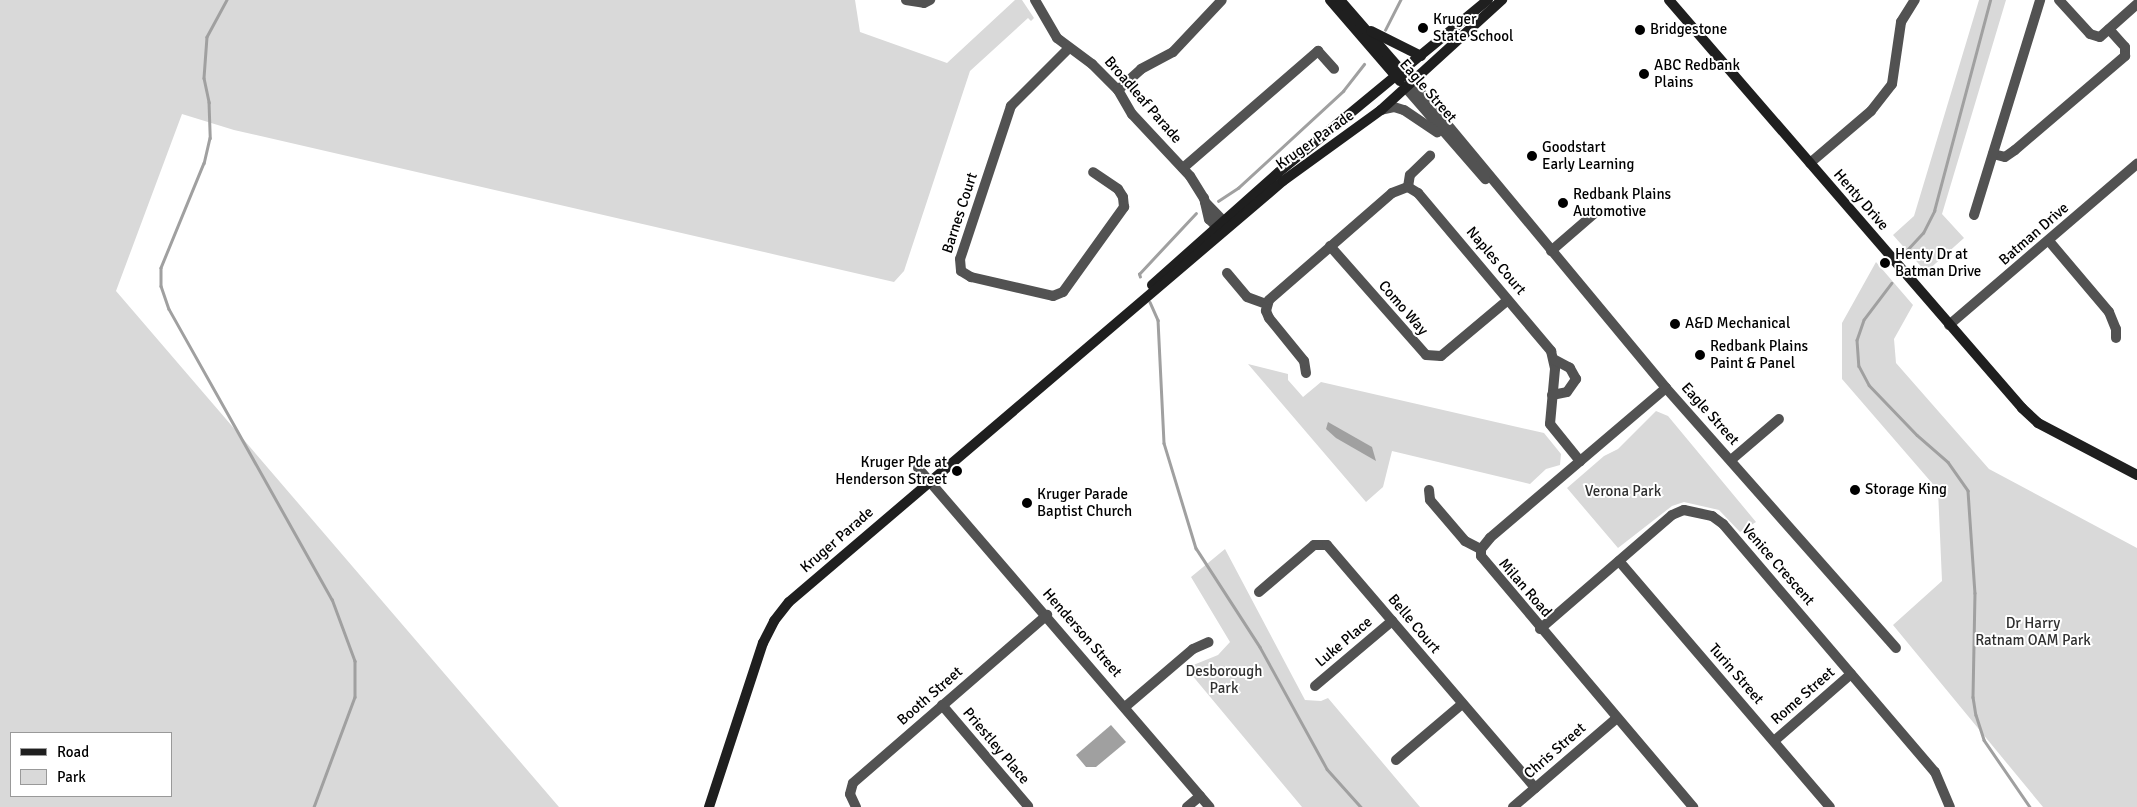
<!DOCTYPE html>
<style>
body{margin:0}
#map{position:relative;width:2137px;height:807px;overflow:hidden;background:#fff;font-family:Signika,sans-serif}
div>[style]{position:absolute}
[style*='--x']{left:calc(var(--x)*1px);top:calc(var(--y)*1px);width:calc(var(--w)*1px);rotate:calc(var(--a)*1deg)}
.green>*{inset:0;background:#d9d9d9}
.water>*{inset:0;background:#a0a0a0}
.stream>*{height:2.5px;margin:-1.25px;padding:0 1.25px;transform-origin:1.25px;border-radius:1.25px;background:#a0a0a0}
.street>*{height:10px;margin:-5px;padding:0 5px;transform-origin:5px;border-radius:5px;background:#525252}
.secondary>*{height:10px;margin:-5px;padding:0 5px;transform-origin:5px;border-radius:5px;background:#1f1f1f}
.dots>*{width:14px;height:14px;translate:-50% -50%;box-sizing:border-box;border:2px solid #fff;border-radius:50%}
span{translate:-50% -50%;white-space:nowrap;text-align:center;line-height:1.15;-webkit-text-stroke:4px #fff;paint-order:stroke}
.poi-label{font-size:15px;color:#000}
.left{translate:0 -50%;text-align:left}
.right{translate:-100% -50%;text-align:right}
.street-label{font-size:15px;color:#000}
.park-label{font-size:15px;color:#303030}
.legend{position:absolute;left:10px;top:732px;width:162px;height:65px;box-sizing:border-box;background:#fff;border:1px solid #999;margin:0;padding:6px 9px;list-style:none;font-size:15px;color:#000}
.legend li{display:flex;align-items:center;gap:10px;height:25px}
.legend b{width:25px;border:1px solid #999}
</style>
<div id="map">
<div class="green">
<div style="clip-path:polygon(evenodd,0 0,855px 0,860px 32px,947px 63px,1015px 0,1022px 0,1034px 18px,1031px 21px,1028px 18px,970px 71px,904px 271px,894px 282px,234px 130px,182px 114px,116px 291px,559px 807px,0 807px,0 0,11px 733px,171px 733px,171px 796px,11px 796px,11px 733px)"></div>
<div style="clip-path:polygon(1979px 0,2006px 0,1942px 214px,1964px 238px,1926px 272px,1893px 235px,1914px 216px)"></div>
<div style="clip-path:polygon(1876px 262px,1913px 305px,1894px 339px,1896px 363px,1989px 469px,2137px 548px,2137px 807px,2043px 807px,1893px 625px,1942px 581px,1938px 490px,1842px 379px,1842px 323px)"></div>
<div style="clip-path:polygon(1248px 364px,1288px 374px,1288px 380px,1303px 397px,1321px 382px,1544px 433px,1561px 454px,1560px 465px,1546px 469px,1530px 484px,1392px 451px,1383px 487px,1366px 502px)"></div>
<div style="clip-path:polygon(1656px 411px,1668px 416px,1756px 522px,1740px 532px,1719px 510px,1684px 502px,1672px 506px,1618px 548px,1567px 488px,1604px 456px,1618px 449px)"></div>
<div style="clip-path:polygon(1225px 549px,1305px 700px,1321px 701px,1328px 698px,1420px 807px,1302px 807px,1186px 668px,1218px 655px,1230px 642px,1191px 577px)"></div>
</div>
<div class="water">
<div style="clip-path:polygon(1328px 422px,1372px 447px,1376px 461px,1336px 438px,1326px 429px)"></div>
<div style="clip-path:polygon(1111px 725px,1126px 742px,1096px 767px,1086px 767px,1076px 755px)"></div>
</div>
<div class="stream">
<div style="--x:227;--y:0;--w:42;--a:118.4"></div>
<div style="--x:207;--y:37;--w:41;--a:94.2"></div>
<div style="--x:204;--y:78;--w:25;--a:78"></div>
<div style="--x:209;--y:102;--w:36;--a:88"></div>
<div style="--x:210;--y:138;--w:26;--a:103"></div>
<div style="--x:204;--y:163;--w:113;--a:112.3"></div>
<div style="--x:161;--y:268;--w:18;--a:90"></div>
<div style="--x:161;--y:286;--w:24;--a:71"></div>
<div style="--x:169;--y:309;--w:333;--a:60.7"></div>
<div style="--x:332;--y:599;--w:66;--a:69.6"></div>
<div style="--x:355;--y:661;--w:36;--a:90"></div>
<div style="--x:355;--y:697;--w:117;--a:110.4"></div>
<div style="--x:1385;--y:30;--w:34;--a:-63"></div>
<div style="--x:1218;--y:201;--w:24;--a:-33"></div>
<div style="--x:1238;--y:188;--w:143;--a:-42.7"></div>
<div style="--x:1343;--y:91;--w:34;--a:-52"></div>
<div style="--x:1906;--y:251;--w:25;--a:-47"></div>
<div style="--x:1923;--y:233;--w:25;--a:-63"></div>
<div style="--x:1934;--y:211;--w:218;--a:-75.1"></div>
<div style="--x:1140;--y:277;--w:3;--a:-108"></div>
<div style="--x:1139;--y:274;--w:83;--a:-46.9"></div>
<div style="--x:1892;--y:283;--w:46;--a:127.1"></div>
<div style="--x:1864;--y:320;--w:21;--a:109"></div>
<div style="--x:1857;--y:340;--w:26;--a:86"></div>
<div style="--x:1859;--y:366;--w:21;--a:62"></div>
<div style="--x:1869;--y:385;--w:69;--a:46.2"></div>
<div style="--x:1917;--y:435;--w:41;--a:41.1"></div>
<div style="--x:1948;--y:462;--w:35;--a:55"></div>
<div style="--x:1968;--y:491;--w:102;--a:86.1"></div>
<div style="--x:1975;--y:593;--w:104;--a:91.1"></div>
<div style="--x:1973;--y:697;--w:18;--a:81"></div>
<div style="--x:1976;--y:715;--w:26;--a:72"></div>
<div style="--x:1984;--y:740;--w:81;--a:55.5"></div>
<div style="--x:1150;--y:302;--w:20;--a:66"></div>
<div style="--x:1158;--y:320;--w:123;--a:87.2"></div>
<div style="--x:1164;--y:443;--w:110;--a:73.1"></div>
<div style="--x:1196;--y:548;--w:118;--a:57.1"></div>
<div style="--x:1260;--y:647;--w:139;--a:61.2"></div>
<div style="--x:1327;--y:769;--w:51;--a:48.2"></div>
</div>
<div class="street">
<div style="--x:906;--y:0;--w:18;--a:9"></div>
<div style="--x:924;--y:3;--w:7;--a:-27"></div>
<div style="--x:1035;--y:0;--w:44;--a:59.9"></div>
<div style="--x:1057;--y:38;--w:44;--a:36.6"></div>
<div style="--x:1092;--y:64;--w:37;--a:45"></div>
<div style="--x:1118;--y:90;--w:28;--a:60"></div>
<div style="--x:1132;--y:114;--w:85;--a:46.9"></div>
<div style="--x:1190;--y:176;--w:26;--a:58"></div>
<div style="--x:1204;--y:198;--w:22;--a:77"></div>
<div style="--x:1209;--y:219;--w:18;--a:45"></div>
<div style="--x:2059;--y:0;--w:46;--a:47.6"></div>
<div style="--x:2090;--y:34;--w:10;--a:17"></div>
<div style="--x:2100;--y:37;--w:50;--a:-41.7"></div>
<div style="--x:1068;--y:49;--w:81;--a:135"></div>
<div style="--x:1011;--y:106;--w:161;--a:108.4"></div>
<div style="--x:960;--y:259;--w:12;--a:85"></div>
<div style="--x:961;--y:271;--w:12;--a:31"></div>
<div style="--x:971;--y:277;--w:84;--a:13"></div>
<div style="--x:1053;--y:296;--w:11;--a:-22"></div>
<div style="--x:1063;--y:292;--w:105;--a:-54.3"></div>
<div style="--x:1124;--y:207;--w:10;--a:-96"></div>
<div style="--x:1123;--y:197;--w:9;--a:-122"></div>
<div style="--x:1118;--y:189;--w:30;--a:-146"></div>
<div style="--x:1412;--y:82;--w:398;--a:50.3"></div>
<div style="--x:1666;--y:388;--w:347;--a:48.5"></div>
<div style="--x:1406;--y:88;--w:121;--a:49"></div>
<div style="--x:1118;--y:90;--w:31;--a:-42"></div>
<div style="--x:1141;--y:69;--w:36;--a:-28"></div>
<div style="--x:1173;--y:52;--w:71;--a:-46.7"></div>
<div style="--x:1381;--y:110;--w:13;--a:-13"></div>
<div style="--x:1394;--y:107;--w:10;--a:17"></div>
<div style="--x:1404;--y:110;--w:40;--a:34"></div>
<div style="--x:1993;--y:154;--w:12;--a:14"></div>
<div style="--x:2005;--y:157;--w:12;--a:-35"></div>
<div style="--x:2015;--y:150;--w:145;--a:-40.5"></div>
<div style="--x:2125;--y:56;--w:9;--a:-90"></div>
<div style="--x:2125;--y:47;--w:24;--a:-132"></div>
<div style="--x:1810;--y:163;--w:80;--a:-40.4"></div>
<div style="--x:1871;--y:111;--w:34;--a:-52"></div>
<div style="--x:1892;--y:84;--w:63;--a:-81.7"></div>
<div style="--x:1901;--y:22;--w:26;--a:-58"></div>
<div style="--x:1183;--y:168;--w:179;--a:-40.9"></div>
<div style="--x:1318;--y:51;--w:24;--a:48"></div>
<div style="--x:1408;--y:187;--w:12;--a:-81"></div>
<div style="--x:1410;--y:175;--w:28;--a:-44"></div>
<div style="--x:1205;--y:202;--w:33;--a:46"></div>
<div style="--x:1974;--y:215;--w:225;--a:-72.9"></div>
<div style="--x:2049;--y:241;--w:93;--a:49.8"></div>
<div style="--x:2109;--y:312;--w:18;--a:68"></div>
<div style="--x:2116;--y:329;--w:9;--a:90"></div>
<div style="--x:1330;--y:246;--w:145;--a:48.6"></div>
<div style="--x:1426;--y:355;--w:15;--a:4"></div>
<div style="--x:1441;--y:356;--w:87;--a:-39.9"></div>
<div style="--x:1551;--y:251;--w:60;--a:-40.9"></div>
<div style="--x:1227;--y:273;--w:31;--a:50"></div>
<div style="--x:1247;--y:297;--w:20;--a:20"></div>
<div style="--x:1949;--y:325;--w:248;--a:-40.6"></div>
<div style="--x:1306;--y:373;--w:12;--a:-99"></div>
<div style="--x:1304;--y:361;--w:55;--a:-129.1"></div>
<div style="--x:1269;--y:318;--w:8;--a:-113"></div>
<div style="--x:1266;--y:311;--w:11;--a:-75"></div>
<div style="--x:1269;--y:300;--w:163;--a:-41"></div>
<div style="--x:1392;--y:193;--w:17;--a:-21"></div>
<div style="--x:1408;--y:187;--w:12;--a:31"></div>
<div style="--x:1418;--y:193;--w:207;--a:49.9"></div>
<div style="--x:1551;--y:351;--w:18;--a:77"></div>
<div style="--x:1555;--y:369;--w:55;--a:95.2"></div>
<div style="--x:1550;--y:424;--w:48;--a:51"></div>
<div style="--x:1666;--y:388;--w:231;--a:139.6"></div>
<div style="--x:1490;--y:538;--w:14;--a:129"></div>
<div style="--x:1481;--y:549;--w:7;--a:90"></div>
<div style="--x:1481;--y:556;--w:329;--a:49.8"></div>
<div style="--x:1552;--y:395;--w:15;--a:-11"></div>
<div style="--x:1567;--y:392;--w:16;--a:-55"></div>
<div style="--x:1576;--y:379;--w:13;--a:-119"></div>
<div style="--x:1570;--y:368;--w:17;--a:-152"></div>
<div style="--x:1731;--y:460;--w:63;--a:-40.5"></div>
<div style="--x:918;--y:468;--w:447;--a:49.3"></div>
<div style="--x:1429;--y:490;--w:10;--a:84"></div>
<div style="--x:1430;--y:500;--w:54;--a:49.5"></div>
<div style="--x:1465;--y:541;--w:18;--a:27"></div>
<div style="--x:1619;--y:561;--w:324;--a:49.4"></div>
<div style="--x:1259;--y:592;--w:72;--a:-40.5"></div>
<div style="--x:1314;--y:545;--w:13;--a:0"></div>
<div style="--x:1327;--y:545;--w:320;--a:49.4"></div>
<div style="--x:1540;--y:629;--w:174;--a:-40.8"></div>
<div style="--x:1672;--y:515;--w:13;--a:-23"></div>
<div style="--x:1684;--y:510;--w:29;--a:12"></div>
<div style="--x:1712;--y:516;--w:14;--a:36"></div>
<div style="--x:1723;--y:524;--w:326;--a:49.5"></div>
<div style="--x:1935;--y:772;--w:38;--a:67"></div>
<div style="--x:1315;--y:686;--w:101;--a:-40.2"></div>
<div style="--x:942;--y:705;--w:133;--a:49.6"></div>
<div style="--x:1125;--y:707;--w:89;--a:-40.5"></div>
<div style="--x:1193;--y:649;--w:17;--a:-24"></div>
<div style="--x:1774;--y:741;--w:102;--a:-41"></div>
<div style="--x:1396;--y:760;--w:87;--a:-40.3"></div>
<div style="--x:856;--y:807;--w:14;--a:-115"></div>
<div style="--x:850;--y:794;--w:11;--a:-75"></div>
<div style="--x:853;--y:783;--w:257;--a:-40.9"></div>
<div style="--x:1187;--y:807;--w:17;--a:-40"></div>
<div style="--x:1513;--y:807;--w:137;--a:-40.6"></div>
</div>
<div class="secondary">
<div style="--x:1330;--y:0;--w:107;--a:49.2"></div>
<div style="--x:1340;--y:0;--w:101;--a:49"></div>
<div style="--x:1669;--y:0;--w:540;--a:49.13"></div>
<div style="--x:2022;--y:408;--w:22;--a:43"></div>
<div style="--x:2038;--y:423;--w:112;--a:27.7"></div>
<div style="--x:1371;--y:31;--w:56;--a:26.6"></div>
<div style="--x:1152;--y:285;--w:170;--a:-41.7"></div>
<div style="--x:1279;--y:172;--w:271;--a:-39.5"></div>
<div style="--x:709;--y:807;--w:173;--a:-71.8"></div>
<div style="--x:763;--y:643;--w:25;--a:-63"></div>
<div style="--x:774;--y:621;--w:24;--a:-52"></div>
<div style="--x:789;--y:602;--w:649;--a:-40.44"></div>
<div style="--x:1283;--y:181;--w:121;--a:-35.9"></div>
<div style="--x:1381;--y:110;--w:164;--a:-42.3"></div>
</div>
<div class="dots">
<div style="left:1423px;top:28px;background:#000"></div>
<div style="left:1640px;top:30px;background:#000"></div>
<div style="left:1644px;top:74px;background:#000"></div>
<div style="left:1532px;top:156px;background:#000"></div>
<div style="left:1563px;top:203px;background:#000"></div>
<div style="left:1885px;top:263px;background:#000"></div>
<div style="left:1675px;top:324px;background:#000"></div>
<div style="left:1700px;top:355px;background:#000"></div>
<div style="left:957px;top:471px;background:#000"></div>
<div style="left:1855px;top:490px;background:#000"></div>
<div style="left:1027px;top:503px;background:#000"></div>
</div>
<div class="poi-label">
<span class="left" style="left:1433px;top:28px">Kruger<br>State School</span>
<span class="left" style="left:1650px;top:30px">Bridgestone</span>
<span class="left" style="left:1654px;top:74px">ABC Redbank<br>Plains</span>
<span class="left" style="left:1542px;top:156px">Goodstart<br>Early Learning</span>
<span class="left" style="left:1573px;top:203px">Redbank Plains<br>Automotive</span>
<span class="left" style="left:1895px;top:263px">Henty Dr at<br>Batman Drive</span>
<span class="left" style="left:1685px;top:324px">A&amp;D Mechanical</span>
<span class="left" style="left:1710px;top:355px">Redbank Plains<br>Paint &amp; Panel</span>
<span class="right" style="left:947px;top:471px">Kruger Pde at<br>Henderson Street</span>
<span class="left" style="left:1865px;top:490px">Storage King</span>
<span class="left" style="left:1037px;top:503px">Kruger Parade<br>Baptist Church</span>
</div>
<div class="street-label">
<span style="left:1428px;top:91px;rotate:49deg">Eagle Street</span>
<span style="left:1143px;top:100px;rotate:49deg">Broadleaf Parade</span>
<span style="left:1315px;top:140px;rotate:-35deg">Kruger Parade</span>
<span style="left:1861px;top:200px;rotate:49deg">Henty Drive</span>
<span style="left:960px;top:213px;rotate:-72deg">Barnes Court</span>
<span style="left:2034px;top:234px;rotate:-41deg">Batman Drive</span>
<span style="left:1496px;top:261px;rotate:50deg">Naples Court</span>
<span style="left:1403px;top:308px;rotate:49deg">Como Way</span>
<span style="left:1710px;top:414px;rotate:48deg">Eagle Street</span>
<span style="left:837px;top:540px;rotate:-41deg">Kruger Parade</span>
<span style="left:1778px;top:565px;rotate:49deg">Venice Crescent</span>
<span style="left:1525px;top:588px;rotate:49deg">Milan Road</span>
<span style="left:1414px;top:624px;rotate:50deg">Belle Court</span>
<span style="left:1082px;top:633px;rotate:49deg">Henderson Street</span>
<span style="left:1344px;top:642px;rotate:-40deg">Luke Place</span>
<span style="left:1736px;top:674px;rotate:49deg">Turin Street</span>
<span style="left:930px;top:696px;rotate:-41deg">Booth Street</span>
<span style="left:1803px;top:696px;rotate:-41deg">Rome Street</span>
<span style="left:996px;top:746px;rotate:50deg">Priestley Place</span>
<span style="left:1555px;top:751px;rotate:-41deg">Chris Street</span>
</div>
<div class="park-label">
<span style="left:1623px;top:492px">Verona Park</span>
<span style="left:2033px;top:632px">Dr Harry<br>Ratnam OAM Park</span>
<span style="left:1224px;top:680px">Desborough<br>Park</span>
</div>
<ul class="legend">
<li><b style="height:6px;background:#1f1f1f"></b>Road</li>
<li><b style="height:14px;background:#d9d9d9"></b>Park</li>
</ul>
</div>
